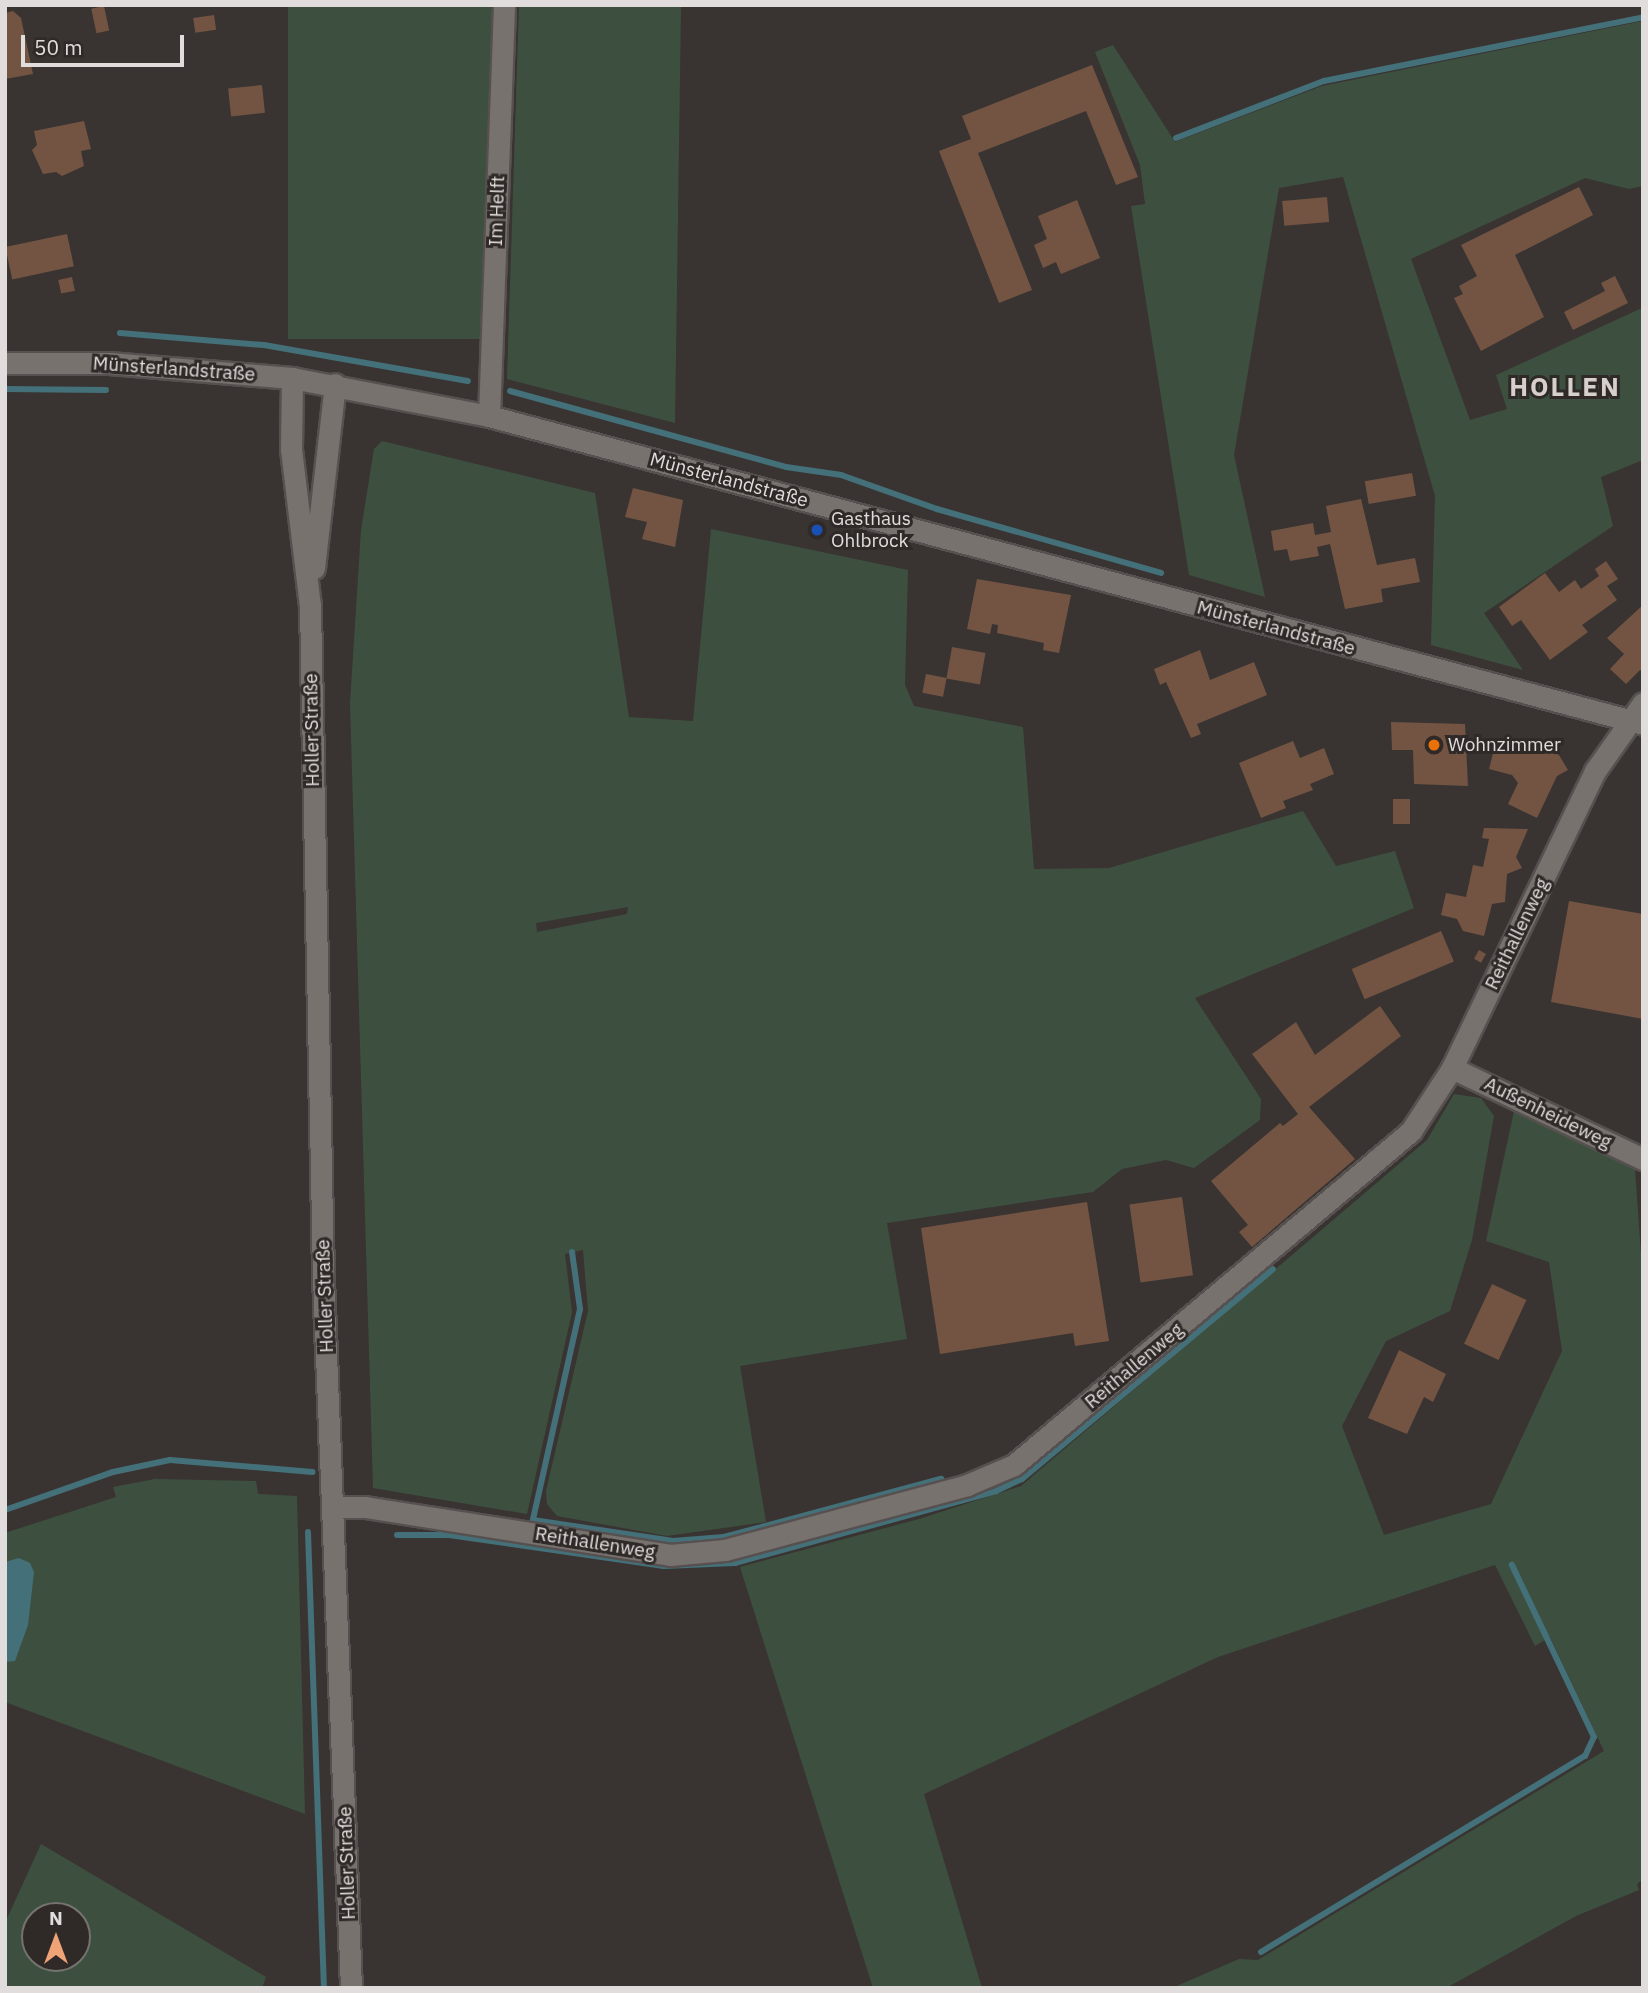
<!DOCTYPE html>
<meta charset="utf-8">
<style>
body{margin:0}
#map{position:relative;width:1648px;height:1993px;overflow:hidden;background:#393431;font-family:"IBM Plex Sans",sans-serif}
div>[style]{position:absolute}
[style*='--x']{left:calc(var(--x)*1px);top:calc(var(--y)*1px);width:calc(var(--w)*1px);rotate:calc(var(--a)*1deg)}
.green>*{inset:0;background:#3d503f;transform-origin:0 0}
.water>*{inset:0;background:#447079}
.stream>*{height:6px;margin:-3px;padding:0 3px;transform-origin:3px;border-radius:3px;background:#447079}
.building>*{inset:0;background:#735443;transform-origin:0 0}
.roads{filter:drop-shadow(2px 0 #565150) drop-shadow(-2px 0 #565150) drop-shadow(0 2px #565150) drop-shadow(0 -2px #565150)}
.street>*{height:21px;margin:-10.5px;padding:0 10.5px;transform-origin:10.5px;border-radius:10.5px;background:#78726f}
.secondary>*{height:21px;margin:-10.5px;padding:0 10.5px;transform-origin:10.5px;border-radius:10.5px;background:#78726f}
.dots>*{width:19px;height:19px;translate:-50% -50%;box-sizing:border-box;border:4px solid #2f2a27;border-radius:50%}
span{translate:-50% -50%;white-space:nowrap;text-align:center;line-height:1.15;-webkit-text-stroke:6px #2f2a27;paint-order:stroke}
.street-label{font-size:19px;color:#e1dddc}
.poi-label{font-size:19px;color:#e1dddc}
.left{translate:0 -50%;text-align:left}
.district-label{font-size:26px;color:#d6cfcb;font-weight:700;letter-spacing:2px}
.frame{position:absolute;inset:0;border:7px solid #e1dddc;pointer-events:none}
.north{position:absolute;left:21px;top:1902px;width:70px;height:70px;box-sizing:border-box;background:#2f2a27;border:2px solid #76726f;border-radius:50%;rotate:0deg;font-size:19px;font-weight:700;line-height:28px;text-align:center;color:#e1dddc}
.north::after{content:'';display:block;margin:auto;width:24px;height:32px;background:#efa377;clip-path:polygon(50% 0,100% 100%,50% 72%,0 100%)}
.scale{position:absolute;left:21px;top:35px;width:163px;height:32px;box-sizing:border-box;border:4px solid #e1dddc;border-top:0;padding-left:9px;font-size:21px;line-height:24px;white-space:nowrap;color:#e1dddc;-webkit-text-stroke:5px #2f2a27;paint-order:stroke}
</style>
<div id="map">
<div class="green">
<div style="left:288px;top:5px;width:204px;height:334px"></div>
<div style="clip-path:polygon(519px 5px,681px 5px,675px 423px,507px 379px)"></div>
<div style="clip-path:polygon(1643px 21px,1643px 186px,1629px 189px,1585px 178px,1411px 259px,1470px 420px,1507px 409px,1496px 375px,1642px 308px,1643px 251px,1643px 460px,1601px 477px,1613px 526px,1484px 613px,1523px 670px,1431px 645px,1435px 496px,1343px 177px,1279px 188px,1234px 455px,1265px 597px,1189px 575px,1131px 206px,1145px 204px,1140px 165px,1095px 52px,1113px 45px,1175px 142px,1322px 86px)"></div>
<div style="clip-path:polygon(evenodd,382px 441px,595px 493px,629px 717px,693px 721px,711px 529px,908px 570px,905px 685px,914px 706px,1023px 727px,1034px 869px,1109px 868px,1303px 811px,1336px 866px,1395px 851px,1414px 908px,1195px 998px,1261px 1099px,1260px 1120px,1194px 1168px,1166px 1160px,1122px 1169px,1093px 1192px,887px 1223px,907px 1339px,740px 1366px,766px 1522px,667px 1536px,557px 1516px,547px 1504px,546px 1491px,588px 1311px,583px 1250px,565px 1254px,572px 1312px,527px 1514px,373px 1488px,350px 703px,361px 530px,374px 449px,382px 441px,628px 907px,627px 914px,537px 932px,536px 923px,628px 907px)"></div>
<div style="clip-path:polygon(1454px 1094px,1481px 1098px,1494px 1116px,1472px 1240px,1450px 1311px,1386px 1341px,1342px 1426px,1384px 1535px,1491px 1504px,1562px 1351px,1549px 1262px,1486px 1241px,1514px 1111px,1635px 1169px,1643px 1283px,1643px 1879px,1637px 1884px,1639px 1890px,1576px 1916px,1446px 1988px,1172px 1988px,1239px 1959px,1258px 1960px,1604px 1751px,1550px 1637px,1535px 1646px,1495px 1565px,1218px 1657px,924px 1794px,982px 1988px,873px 1988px,740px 1567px,919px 1519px,1021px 1486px,1427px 1140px)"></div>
<div style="clip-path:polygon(155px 1479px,256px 1481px,258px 1494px,297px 1496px,305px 1814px,5px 1702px,5px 1533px,116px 1497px,113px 1487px)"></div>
<div style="clip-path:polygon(evenodd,41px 1844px,266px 1977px,262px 1988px,5px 1988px,5px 1923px,41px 1844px,35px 1916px,77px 1916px,77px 1958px,35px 1958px,35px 1916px)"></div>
</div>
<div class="water">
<div style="clip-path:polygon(19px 1558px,30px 1563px,34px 1572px,28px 1625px,15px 1661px,5px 1662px,5px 1562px)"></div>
</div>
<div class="stream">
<div style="--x:1176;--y:138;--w:159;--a:-21.1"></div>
<div style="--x:1324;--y:81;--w:325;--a:-11.3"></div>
<div style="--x:120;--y:333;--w:144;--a:4.8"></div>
<div style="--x:264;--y:345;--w:207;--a:10"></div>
<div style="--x:5;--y:389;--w:101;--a:0.6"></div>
<div style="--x:510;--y:391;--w:286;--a:15.4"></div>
<div style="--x:786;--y:467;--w:56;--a:8.3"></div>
<div style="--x:841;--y:475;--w:102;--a:19.5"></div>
<div style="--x:937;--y:509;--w:233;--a:15.9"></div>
<div style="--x:572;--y:1252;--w:58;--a:82"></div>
<div style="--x:580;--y:1309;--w:216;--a:102.6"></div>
<div style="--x:533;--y:1520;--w:142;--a:8.5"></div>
<div style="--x:673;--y:1541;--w:51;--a:-4.5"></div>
<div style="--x:724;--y:1537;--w:225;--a:-15"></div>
<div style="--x:5;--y:1510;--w:114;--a:-19.4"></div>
<div style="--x:113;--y:1472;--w:58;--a:-11.9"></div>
<div style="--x:170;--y:1460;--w:143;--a:4.8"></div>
<div style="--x:308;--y:1532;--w:456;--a:88"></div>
<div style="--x:397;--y:1535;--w:52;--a:0"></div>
<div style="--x:449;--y:1535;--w:217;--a:8.2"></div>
<div style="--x:664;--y:1566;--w:71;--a:-2.4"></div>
<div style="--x:735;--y:1563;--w:271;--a:-15.4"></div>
<div style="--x:996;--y:1491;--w:29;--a:-25"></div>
<div style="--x:1022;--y:1479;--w:327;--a:-39.9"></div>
<div style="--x:1261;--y:1952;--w:379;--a:-31.2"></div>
<div style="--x:1585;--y:1756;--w:21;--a:-65"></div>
<div style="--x:1594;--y:1737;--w:191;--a:-115.5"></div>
</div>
<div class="building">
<div style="left:104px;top:6px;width:25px;height:13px;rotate:78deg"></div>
<div style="clip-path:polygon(13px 11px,21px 18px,33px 74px,5px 79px,5px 13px)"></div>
<div style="left:214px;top:15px;width:15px;height:21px;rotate:82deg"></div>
<div style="clip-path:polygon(1092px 65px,1138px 177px,1116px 185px,1086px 111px,978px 153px,1032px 290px,999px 303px,939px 151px,971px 139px,962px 116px)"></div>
<div style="left:262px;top:85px;width:28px;height:34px;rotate:84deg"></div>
<div style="clip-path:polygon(84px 121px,91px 149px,81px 151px,84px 166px,62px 176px,56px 172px,43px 174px,32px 150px,37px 145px,34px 131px)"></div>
<div style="clip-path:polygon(1579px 187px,1593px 215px,1515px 255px,1544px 317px,1481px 351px,1454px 298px,1463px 294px,1459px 286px,1477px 276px,1461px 245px)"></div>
<div style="left:1327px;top:197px;width:25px;height:45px;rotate:85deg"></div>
<div style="clip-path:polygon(1077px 200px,1100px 258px,1061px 274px,1056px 262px,1043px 268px,1034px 245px,1047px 239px,1038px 216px)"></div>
<div style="left:67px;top:234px;width:33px;height:63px;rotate:78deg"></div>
<div style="clip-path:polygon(1615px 276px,1628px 303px,1573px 330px,1564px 312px,1605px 291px,1601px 283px)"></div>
<div style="left:72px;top:277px;width:14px;height:14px;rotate:78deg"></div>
<div style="left:1412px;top:473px;width:23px;height:48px;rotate:80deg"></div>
<div style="clip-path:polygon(633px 488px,683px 500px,675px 547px,642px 539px,647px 522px,625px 517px)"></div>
<div style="clip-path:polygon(1361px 499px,1377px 565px,1415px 558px,1420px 582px,1381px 589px,1383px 602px,1345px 609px,1330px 544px,1317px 547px,1319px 556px,1290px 561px,1287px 549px,1274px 551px,1271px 531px,1313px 523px,1315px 535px,1331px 532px,1326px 506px)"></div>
<div style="clip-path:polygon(1606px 561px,1618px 579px,1607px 586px,1617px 600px,1582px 625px,1588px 632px,1550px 660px,1521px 620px,1512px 626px,1499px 607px,1545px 573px,1559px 592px,1575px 580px,1581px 589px,1599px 576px,1595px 569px)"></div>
<div style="clip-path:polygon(977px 579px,1071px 595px,1059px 653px,1043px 650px,1044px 643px,997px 633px,998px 625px,992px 624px,990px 634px,967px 629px)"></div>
<div style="clip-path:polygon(1643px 605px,1643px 672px,1640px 670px,1626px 684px,1610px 669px,1624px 654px,1607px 638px)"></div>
<div style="left:952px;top:647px;width:34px;height:32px;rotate:10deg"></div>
<div style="clip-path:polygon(1200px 650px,1210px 680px,1254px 662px,1267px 695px,1197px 724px,1201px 734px,1191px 738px,1166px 682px,1160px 685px,1154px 669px)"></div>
<div style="left:926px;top:674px;width:21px;height:19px;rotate:11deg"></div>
<div style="clip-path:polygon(1391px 722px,1465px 724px,1468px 786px,1414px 784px,1413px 750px,1392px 750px)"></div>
<div style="clip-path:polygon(1497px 738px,1528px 742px,1559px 755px,1568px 770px,1557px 776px,1537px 818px,1508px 804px,1518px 783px,1512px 775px,1489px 769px)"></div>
<div style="clip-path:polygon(1293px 741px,1300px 758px,1324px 748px,1334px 774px,1310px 784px,1313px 790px,1283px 801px,1286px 808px,1261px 818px,1239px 763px)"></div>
<div style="left:1410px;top:799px;width:25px;height:17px;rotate:90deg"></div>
<div style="clip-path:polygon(1484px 828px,1528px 829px,1516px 857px,1522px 868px,1507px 874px,1505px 902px,1492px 904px,1484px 936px,1463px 931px,1457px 919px,1441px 915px,1446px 893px,1466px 897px,1473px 865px,1483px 867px,1489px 839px,1482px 838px)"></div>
<div style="clip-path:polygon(1569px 901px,1643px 914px,1643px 1019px,1551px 1002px)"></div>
<div style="left:1441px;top:931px;width:33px;height:97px;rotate:67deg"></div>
<div style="left:1479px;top:950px;width:8px;height:10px;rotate:30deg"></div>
<div style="clip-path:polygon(1380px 1006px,1401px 1036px,1309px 1107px,1355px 1159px,1252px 1247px,1239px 1232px,1248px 1225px,1211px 1181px,1280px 1123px,1283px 1126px,1298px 1114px,1252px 1054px,1296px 1022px,1315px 1055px)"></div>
<div style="left:1182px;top:1197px;width:79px;height:53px;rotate:82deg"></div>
<div style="clip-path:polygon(1087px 1202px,1109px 1341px,1075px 1346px,1073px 1333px,940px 1354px,921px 1228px)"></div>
<div style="left:1492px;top:1284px;width:38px;height:66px;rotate:25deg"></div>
<div style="clip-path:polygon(1399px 1350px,1446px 1374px,1433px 1402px,1424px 1397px,1407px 1434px,1368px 1418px)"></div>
</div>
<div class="roads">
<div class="street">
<div style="--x:489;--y:416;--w:411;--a:-87.9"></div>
<div style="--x:1452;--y:1068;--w:212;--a:25.5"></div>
<div style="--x:333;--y:1507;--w:32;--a:0"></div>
<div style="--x:365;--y:1507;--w:309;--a:8.9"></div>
<div style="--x:670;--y:1555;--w:55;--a:-5.2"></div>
<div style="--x:725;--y:1550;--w:251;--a:-15"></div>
<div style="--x:967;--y:1485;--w:51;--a:-23.1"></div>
<div style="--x:1014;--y:1465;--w:519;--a:-40.07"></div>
<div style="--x:1411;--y:1131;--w:75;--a:-56.9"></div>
<div style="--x:1452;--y:1068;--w:330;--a:-64.3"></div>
<div style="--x:1595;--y:771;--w:83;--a:-54.8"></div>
</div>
<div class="secondary">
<div style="--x:5;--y:363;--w:104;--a:0"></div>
<div style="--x:109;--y:363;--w:184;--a:4.7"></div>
<div style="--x:292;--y:378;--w:201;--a:10.9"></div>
<div style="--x:489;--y:416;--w:1194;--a:14.94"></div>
<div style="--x:292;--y:378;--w:71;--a:90.8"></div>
<div style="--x:291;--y:449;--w:157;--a:83.1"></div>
<div style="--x:310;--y:605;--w:673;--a:88.89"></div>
<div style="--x:323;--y:1278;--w:711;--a:87.74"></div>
<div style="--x:314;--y:568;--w:185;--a:-83.5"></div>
</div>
</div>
<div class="dots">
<div style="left:817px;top:530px;background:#1a4fb4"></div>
<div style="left:1434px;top:745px;background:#e8710a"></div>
</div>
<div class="street-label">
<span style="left:497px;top:211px;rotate:-88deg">Im Helft</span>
<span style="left:174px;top:369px;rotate:4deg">Münsterlandstraße</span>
<span style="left:729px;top:480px;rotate:15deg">Münsterlandstraße</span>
<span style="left:1276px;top:628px;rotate:15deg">Münsterlandstraße</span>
<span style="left:312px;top:730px;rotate:-91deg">Holler Straße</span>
<span style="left:1517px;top:934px;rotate:-64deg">Reithallenweg</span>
<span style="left:1548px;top:1113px;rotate:26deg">Außenheideweg</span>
<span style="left:325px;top:1296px;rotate:-92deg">Holler Straße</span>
<span style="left:1134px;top:1366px;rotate:-40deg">Reithallenweg</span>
<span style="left:595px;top:1543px;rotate:9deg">Reithallenweg</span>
<span style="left:347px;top:1863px;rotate:-92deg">Holler Straße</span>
</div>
<div class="poi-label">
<span class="left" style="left:831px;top:530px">Gasthaus<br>Ohlbrock</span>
<span class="left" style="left:1448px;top:745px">Wohnzimmer</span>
</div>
<div class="district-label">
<span style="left:1565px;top:387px">HOLLEN</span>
</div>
<div class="frame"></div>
<div class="north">N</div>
<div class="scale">50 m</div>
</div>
